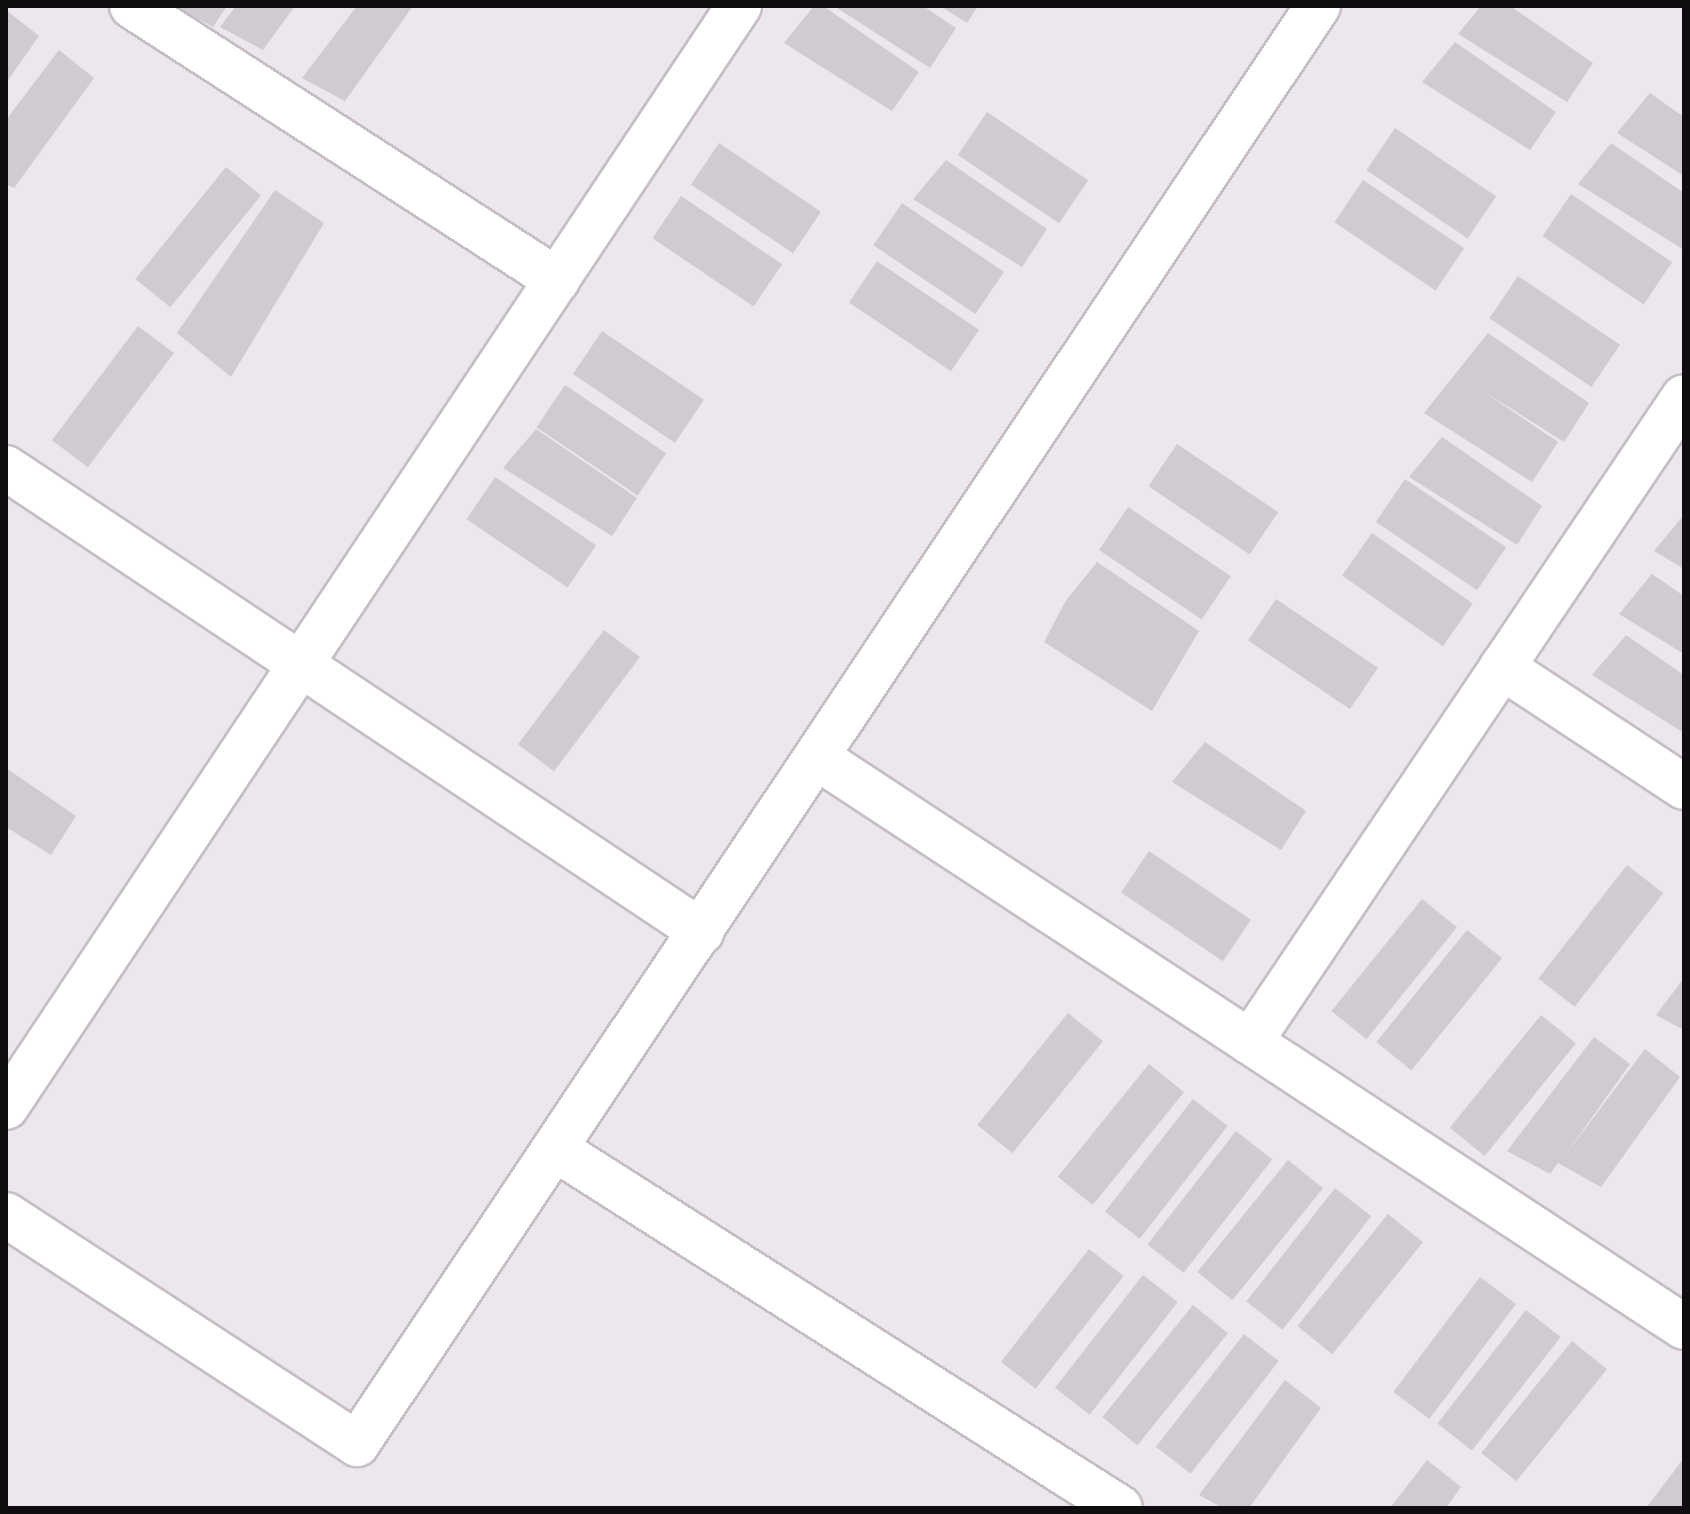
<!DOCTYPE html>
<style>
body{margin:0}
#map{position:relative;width:1690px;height:1514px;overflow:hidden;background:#ede6ed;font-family:Rubik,sans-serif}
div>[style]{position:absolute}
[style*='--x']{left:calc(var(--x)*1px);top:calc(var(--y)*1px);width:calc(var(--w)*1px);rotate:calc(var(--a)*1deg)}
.building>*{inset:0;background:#d1cad1;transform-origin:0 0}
.roads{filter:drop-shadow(2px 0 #c5bec5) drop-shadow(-2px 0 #c5bec5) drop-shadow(0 2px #c5bec5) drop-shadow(0 -2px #c5bec5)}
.minor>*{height:44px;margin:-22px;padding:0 22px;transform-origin:22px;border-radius:22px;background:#fff}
span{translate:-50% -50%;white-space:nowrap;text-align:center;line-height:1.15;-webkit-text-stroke:7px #ede6ed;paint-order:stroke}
.frame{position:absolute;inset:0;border:8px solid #0f0d0f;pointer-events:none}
</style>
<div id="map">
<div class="building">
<div style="clip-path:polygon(174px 6px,227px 6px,213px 27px)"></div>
<div style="clip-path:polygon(236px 6px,295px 6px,263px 50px,220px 27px)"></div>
<div style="clip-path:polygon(357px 6px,413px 6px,345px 101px,302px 78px)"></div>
<div style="clip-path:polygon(814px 6px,823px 6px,919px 72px,892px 111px,784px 43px)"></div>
<div style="clip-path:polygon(834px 6px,923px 6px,956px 28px,930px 68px)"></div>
<div style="clip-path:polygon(940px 6px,978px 6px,967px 23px)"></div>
<div style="clip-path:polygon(1481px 6px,1510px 6px,1593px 63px,1567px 102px,1458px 34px)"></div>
<div style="clip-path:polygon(6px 10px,39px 36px,6px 83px)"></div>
<div style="clip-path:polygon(1455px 42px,1556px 112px,1530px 150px,1422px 82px)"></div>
<div style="clip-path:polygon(59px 50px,94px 78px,14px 188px,6px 184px,6px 120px)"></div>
<div style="clip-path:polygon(1650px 93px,1684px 117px,1684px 176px,1617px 133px)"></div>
<div style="left:987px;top:112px;width:122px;height:52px;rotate:34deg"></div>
<div style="left:1395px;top:128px;width:122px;height:51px;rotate:34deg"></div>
<div style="left:719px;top:143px;width:123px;height:50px;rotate:34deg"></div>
<div style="clip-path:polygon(1611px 143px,1684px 193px,1684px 250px,1578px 184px)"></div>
<div style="clip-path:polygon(946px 160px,1047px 229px,1022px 267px,913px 199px)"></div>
<div style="left:226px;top:167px;width:45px;height:144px;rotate:39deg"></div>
<div style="left:1363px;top:180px;width:122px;height:51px;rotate:34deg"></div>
<div style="clip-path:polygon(275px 190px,324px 223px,231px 377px,177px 333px)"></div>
<div style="left:1571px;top:194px;width:122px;height:51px;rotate:34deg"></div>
<div style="left:681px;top:196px;width:122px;height:51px;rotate:34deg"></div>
<div style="left:902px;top:203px;width:123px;height:51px;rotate:34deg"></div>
<div style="left:877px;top:261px;width:123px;height:50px;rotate:34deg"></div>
<div style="left:1518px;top:276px;width:123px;height:51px;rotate:34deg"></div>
<div style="left:138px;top:326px;width:45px;height:143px;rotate:37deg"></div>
<div style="left:602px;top:331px;width:123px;height:52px;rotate:34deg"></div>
<div style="clip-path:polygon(1488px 333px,1589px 403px,1564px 442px,1480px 389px,1558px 442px,1532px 482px,1424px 413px)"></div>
<div style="left:565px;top:385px;width:122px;height:51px;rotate:34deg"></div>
<div style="clip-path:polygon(536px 429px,637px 498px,612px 536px,503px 468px)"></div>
<div style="clip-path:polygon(1442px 437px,1542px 506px,1517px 545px,1409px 477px)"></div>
<div style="left:1177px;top:444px;width:122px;height:51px;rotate:34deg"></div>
<div style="left:495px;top:477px;width:122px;height:51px;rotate:34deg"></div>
<div style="left:1405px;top:479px;width:122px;height:52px;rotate:34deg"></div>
<div style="left:1128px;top:507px;width:124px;height:52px;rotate:34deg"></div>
<div style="clip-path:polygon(1684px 515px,1684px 569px,1654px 551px)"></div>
<div style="left:1372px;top:533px;width:123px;height:52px;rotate:35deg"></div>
<div style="clip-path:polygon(1097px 562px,1199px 631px,1152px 711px,1044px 642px,1065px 602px)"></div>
<div style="clip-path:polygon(1652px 574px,1684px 596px,1684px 654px,1619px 614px)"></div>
<div style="left:1276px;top:599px;width:123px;height:50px;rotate:34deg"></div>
<div style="left:604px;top:630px;width:45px;height:143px;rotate:37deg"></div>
<div style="clip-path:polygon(1626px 635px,1684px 675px,1684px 733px,1592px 675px)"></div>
<div style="clip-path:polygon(1205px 742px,1306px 811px,1281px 850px,1172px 782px)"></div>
<div style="clip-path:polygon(6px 768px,76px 816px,51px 855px,6px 827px)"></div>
<div style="left:1149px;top:851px;width:123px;height:50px;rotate:34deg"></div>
<div style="left:1627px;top:865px;width:46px;height:144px;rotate:38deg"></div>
<div style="left:1422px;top:899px;width:45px;height:144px;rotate:39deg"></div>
<div style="left:1467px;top:930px;width:45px;height:144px;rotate:39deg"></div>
<div style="clip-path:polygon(1684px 978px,1684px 1030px,1656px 1015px)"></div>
<div style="left:1068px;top:1013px;width:45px;height:144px;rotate:39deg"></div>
<div style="left:1541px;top:1015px;width:45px;height:145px;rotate:39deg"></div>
<div style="clip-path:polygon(1594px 1037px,1630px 1064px,1563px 1158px,1645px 1049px,1680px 1077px,1601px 1187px,1558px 1163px,1550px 1174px,1507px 1151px)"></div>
<div style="left:1149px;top:1064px;width:45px;height:145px;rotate:39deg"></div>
<div style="left:1193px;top:1099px;width:44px;height:143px;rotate:38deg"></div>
<div style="left:1236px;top:1131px;width:46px;height:144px;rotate:38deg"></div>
<div style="left:1288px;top:1160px;width:45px;height:144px;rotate:39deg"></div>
<div style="left:1335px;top:1188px;width:46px;height:144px;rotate:38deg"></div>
<div style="left:1388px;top:1214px;width:45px;height:144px;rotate:39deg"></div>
<div style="left:1089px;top:1249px;width:44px;height:143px;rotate:38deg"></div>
<div style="left:1143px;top:1275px;width:44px;height:143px;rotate:38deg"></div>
<div style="left:1480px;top:1277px;width:45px;height:144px;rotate:37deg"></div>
<div style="left:1193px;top:1305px;width:45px;height:144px;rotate:39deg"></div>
<div style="left:1526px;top:1310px;width:44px;height:144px;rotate:38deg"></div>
<div style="left:1244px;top:1334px;width:44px;height:143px;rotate:38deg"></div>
<div style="left:1572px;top:1341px;width:45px;height:144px;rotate:39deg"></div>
<div style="clip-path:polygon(1285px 1380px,1321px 1408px,1249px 1508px,1223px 1508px,1199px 1495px)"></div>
<div style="clip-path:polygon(1684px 1458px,1684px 1508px,1646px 1508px)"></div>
<div style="clip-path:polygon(1427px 1460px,1461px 1487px,1446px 1508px,1390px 1508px)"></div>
</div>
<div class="roads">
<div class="minor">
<div style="--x:132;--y:6;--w:506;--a:32.81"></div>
<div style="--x:6;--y:468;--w:836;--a:33.69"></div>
<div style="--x:1502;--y:667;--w:218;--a:33.4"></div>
<div style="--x:818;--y:758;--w:1036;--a:33.31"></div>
<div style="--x:1250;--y:1042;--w:777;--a:-56.06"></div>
<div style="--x:6;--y:1107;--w:1323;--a:-56.35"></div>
<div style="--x:557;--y:1150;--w:667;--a:32.45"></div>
<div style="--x:6;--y:1215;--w:419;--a:33.1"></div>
<div style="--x:357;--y:1444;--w:1730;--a:-56.25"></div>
</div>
</div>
<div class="frame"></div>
</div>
